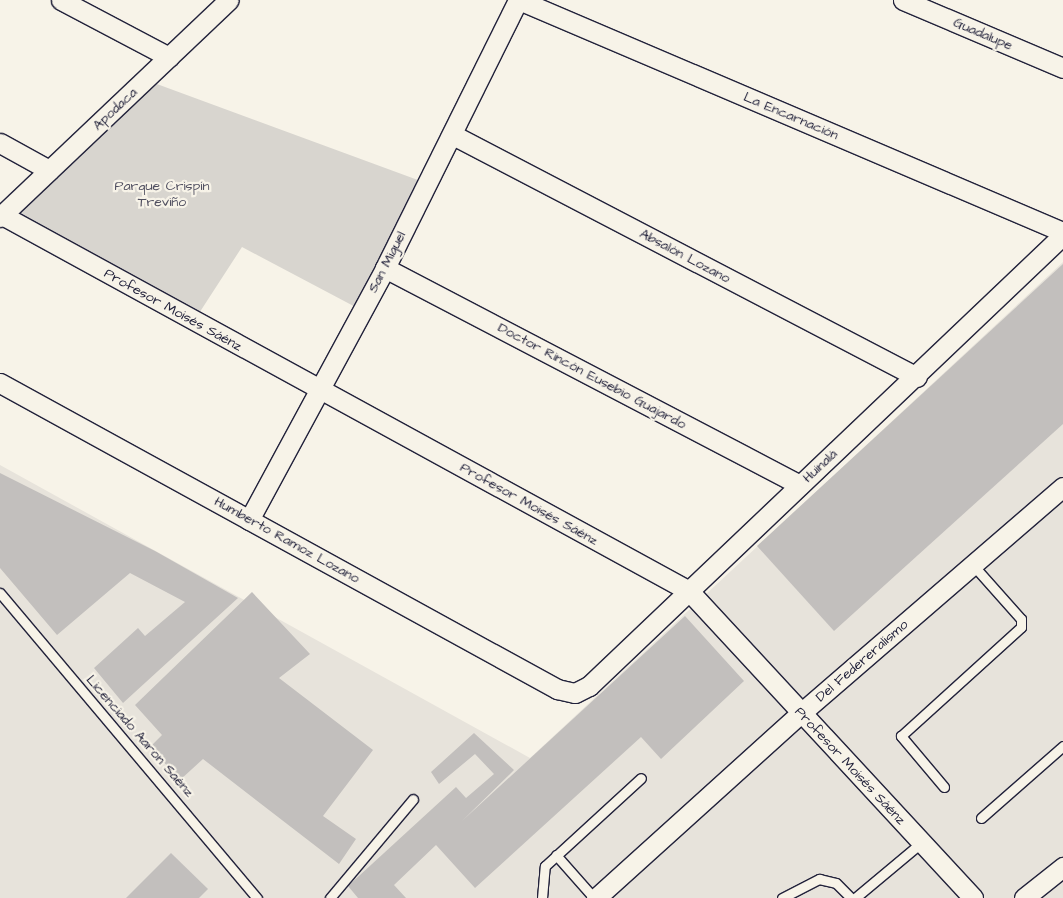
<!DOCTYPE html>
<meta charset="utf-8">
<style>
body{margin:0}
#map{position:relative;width:1063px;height:898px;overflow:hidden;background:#f7f3e8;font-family:"Architects Daughter",sans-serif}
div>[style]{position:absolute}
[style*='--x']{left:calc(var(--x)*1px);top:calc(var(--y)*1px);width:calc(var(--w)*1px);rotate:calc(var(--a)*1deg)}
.built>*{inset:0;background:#e7e3db}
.green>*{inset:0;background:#d8d5cf}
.building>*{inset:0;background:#c2bfbd}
.roads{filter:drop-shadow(1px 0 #22223b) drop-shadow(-1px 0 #22223b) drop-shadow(0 1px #22223b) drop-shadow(0 -1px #22223b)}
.lane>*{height:9px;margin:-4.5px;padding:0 4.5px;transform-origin:4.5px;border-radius:4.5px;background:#f7f3e8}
.street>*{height:19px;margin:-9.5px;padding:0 9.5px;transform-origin:9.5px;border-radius:9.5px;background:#f7f3e8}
span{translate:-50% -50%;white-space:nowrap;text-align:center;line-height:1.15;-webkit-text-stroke:4.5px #f7f3e8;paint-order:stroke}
.street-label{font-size:14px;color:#22223b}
.park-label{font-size:14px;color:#504f60}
</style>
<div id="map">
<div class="built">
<div style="clip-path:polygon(1063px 262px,1063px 898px,0 898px,0 465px,530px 758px)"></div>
</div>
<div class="green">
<div style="clip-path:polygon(146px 80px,426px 183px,363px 311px,242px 247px,194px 321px,2px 215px)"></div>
</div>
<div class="building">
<div style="clip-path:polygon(1063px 264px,1063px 424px,834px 631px,757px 546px)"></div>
<div style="clip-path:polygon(0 473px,155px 551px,238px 598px,123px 703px,94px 668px,138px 628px,145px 636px,185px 602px,130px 573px,57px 635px,0 568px)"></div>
<div style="clip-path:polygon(252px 592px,310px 654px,279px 678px,373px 750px,323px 816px,356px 839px,339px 864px,203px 759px,180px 780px,150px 747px,162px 735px,135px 705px)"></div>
<div style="clip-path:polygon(685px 616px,744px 681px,661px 759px,641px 737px,475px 888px,436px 845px,394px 885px,406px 898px,358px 898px,348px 886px,456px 787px,466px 798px,494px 774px,475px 754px,439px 784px,431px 772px,474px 733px,514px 770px,462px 821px)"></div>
<div style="clip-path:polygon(171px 853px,208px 889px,199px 898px,126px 898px)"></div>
</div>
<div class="roads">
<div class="lane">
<div style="--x:0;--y:593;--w:399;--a:49.9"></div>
<div style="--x:944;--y:787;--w:67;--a:-130.1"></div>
<div style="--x:901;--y:736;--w:162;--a:-42.2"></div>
<div style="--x:1021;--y:627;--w:8;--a:-90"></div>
<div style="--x:1021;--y:619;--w:72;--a:-131.6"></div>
<div style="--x:981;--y:818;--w:109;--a:-41.3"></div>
<div style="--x:556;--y:855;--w:57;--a:48.5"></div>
<div style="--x:330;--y:898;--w:129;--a:-50"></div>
<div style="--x:542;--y:898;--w:32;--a:-85"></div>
<div style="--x:545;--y:866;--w:130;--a:-42.5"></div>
<div style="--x:782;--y:898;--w:42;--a:-27.2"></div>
<div style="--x:819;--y:879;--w:17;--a:13"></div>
<div style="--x:836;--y:883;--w:21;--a:45"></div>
<div style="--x:855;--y:898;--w:87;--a:-39.9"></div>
</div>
<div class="street">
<div style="--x:61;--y:0;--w:122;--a:27.8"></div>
<div style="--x:519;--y:0;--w:591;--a:23.1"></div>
<div style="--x:903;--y:0;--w:174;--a:23"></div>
<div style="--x:453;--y:135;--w:523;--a:27.54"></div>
<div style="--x:0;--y:143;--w:56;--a:28.9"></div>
<div style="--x:2;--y:215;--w:783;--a:28.69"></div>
<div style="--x:689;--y:591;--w:418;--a:47.2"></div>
<div style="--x:0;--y:217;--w:315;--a:-43.5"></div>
<div style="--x:385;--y:268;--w:468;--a:27.6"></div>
<div style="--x:0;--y:383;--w:636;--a:28.78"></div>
<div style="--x:557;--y:689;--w:18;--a:13"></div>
<div style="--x:575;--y:693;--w:16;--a:-27"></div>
<div style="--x:589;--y:686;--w:654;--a:-43.58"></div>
<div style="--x:249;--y:520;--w:286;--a:-61.6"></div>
<div style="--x:385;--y:268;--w:299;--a:-63.6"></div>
<div style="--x:596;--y:898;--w:276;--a:-42.1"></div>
<div style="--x:801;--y:713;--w:346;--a:-40.8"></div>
<div style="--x:1024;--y:898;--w:50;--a:-38.5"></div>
</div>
</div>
<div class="street-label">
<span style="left:983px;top:34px;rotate:23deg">Guadalupe</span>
<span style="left:115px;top:109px;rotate:-43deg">Apodaca</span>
<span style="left:791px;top:116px;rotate:23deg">La Encarnación</span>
<span style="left:685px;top:256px;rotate:28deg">Absalón Lozano</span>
<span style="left:387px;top:262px;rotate:-63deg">San Miguel</span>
<span style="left:173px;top:310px;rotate:29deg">Profesor Moisés Sáénz</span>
<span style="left:592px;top:376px;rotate:28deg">Doctor Rincón Eusebio Guajardo</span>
<span style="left:820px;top:466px;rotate:-43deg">Huinalá</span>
<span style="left:529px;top:504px;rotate:29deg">Profesor Moisés Sáénz</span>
<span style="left:287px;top:540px;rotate:29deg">Humberto Ramoz Lozano</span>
<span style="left:862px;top:661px;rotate:-41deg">Del Federeralismo</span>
<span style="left:140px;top:736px;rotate:49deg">Licenciado Aaron Saénz</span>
<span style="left:850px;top:766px;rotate:47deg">Profesor Moisés Sáénz</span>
</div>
<div class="park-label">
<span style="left:162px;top:194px">Parque Crispín<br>Treviño</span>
</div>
</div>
